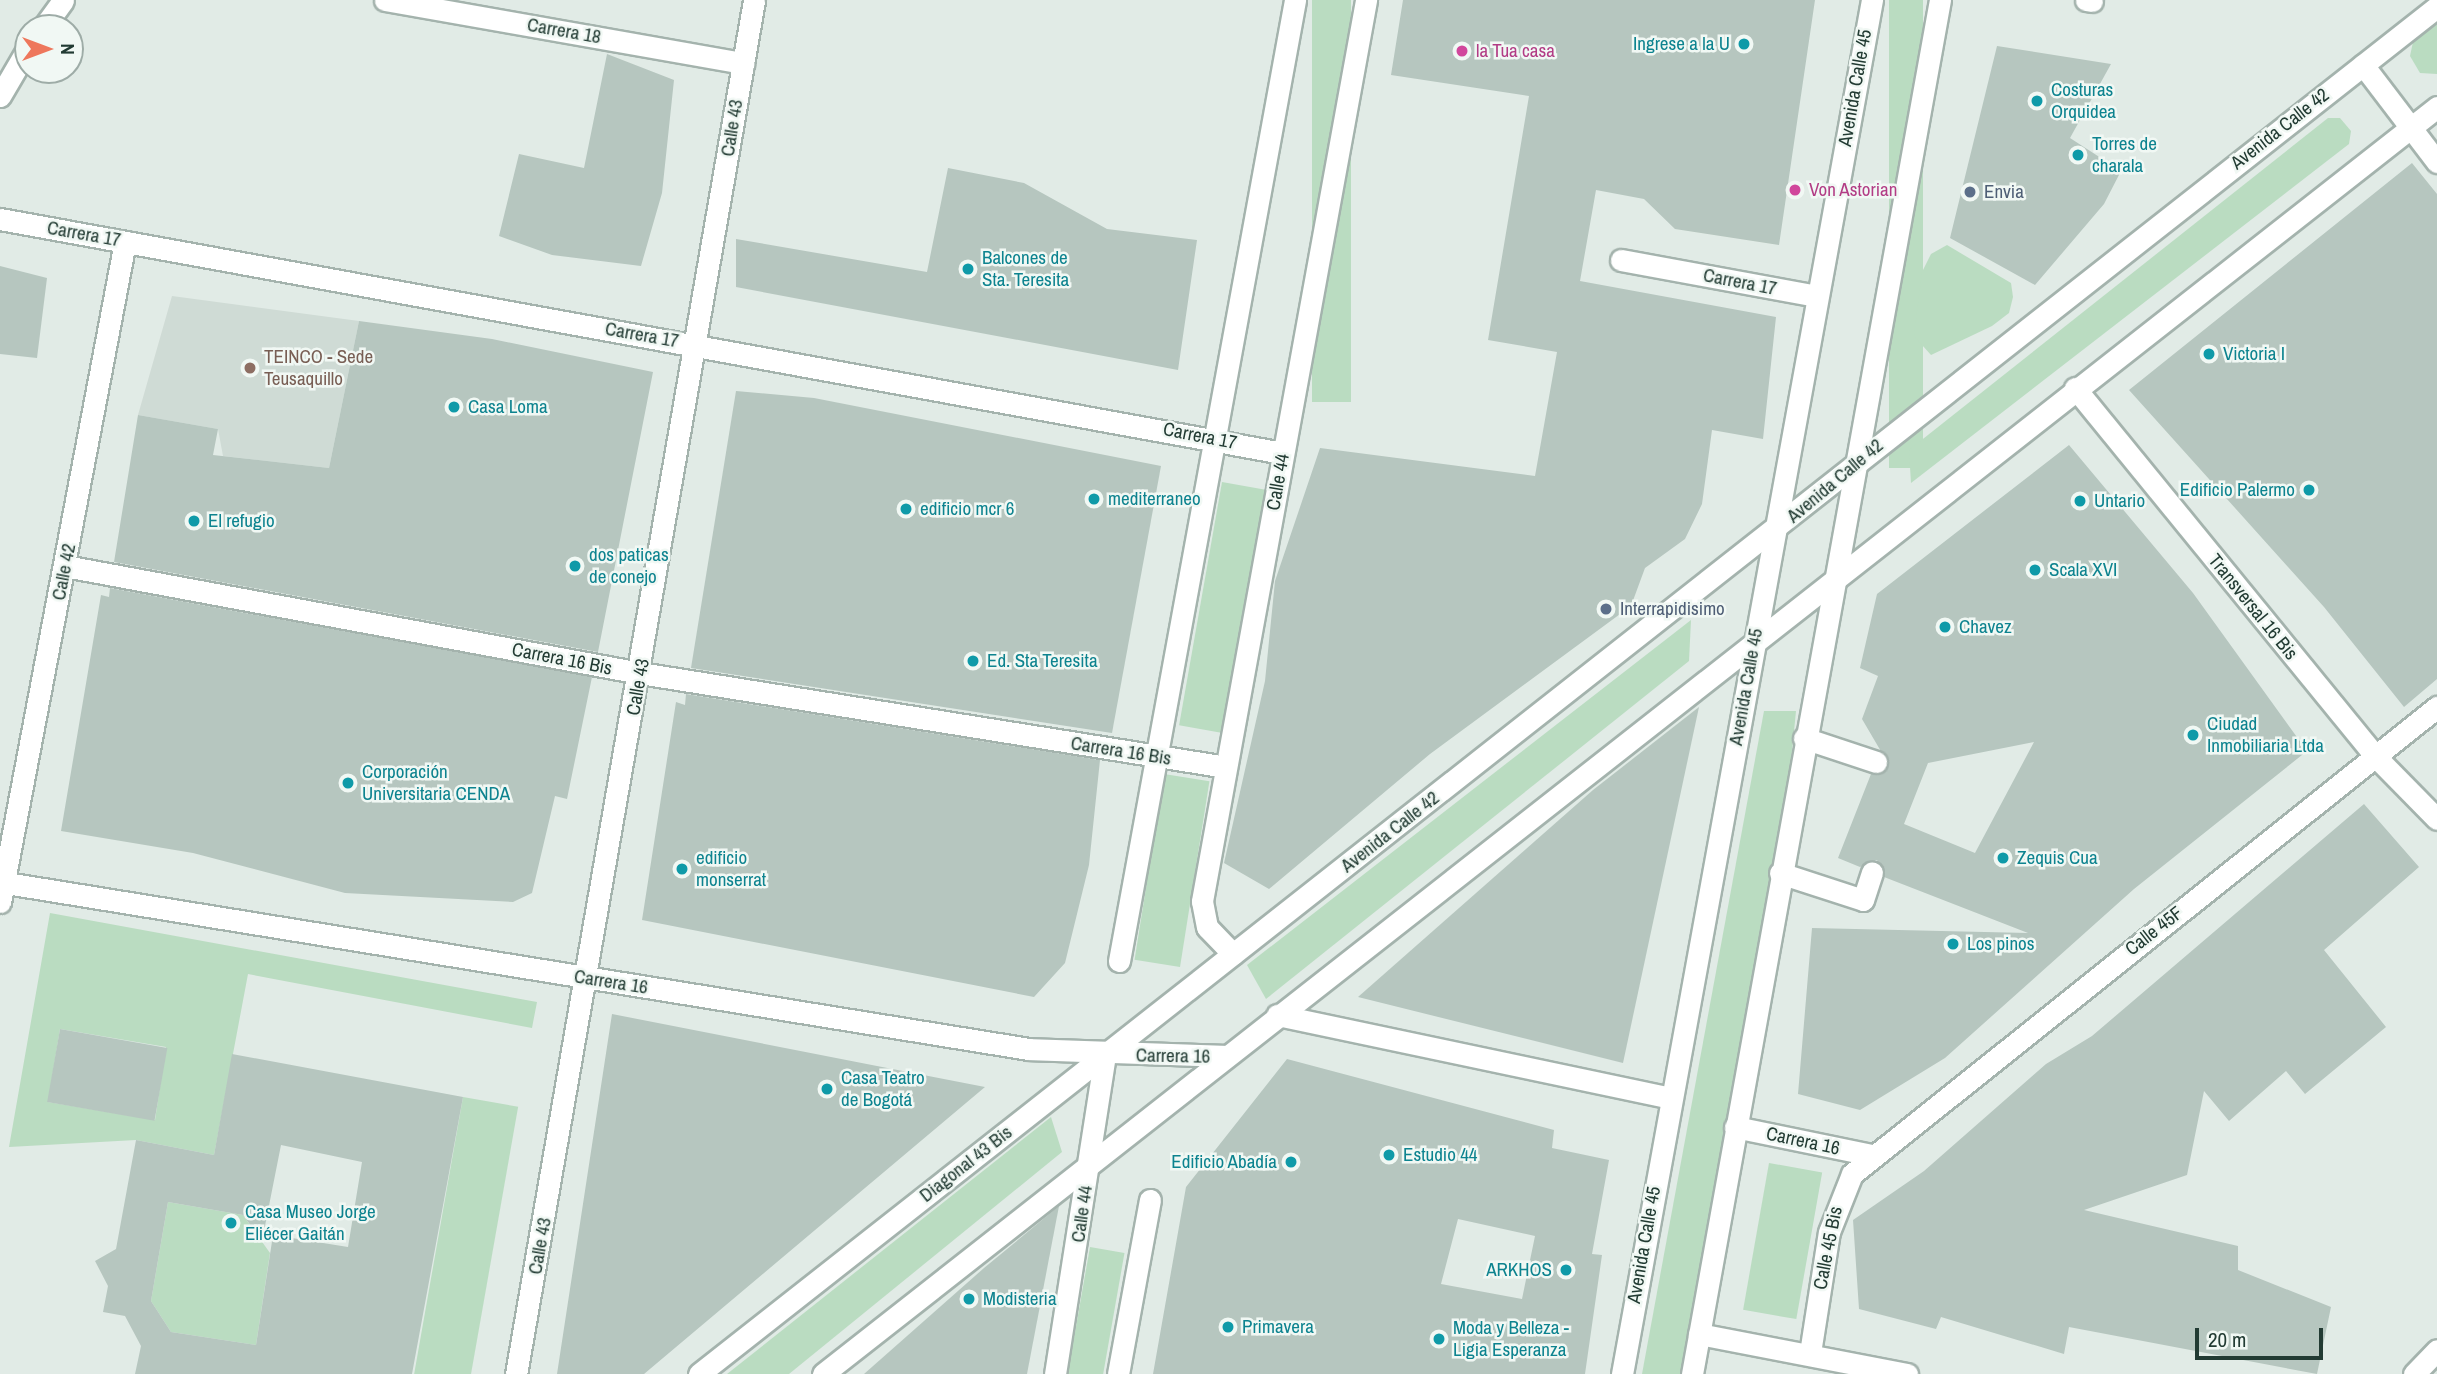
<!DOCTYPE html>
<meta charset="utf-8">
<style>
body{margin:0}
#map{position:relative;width:2437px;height:1374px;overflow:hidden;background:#e1ebe6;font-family:"Archivo Narrow",sans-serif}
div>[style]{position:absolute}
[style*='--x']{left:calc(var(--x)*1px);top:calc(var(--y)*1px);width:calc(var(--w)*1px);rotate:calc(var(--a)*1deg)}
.built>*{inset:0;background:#cfdbd5}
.green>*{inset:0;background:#badcc1;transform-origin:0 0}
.building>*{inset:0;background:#b6c6bf;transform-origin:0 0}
.roads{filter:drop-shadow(2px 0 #a4b3ad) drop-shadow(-2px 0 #a4b3ad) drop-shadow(0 2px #a4b3ad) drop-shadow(0 -2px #a4b3ad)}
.service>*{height:21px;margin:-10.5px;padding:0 10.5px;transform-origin:10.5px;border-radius:10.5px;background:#fff}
.minor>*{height:21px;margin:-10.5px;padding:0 10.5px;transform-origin:10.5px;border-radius:10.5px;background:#fff}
.tertiary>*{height:21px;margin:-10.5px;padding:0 10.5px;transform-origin:10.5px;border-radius:10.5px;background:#fff}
.secondary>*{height:21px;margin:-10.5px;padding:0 10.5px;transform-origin:10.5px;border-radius:10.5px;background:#fff}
.dots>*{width:19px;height:19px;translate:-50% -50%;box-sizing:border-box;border:4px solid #f1f8f4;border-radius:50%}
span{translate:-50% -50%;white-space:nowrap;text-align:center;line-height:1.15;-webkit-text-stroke:5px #f1f8f4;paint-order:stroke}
.street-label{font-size:19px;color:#223b33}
.culture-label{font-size:19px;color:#0d838f}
.right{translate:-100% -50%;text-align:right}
.left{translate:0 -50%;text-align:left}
.hotel-label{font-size:19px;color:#b23c85}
.service-label{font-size:19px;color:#4e5e75}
.education-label{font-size:19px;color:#785e54}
.north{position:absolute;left:14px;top:14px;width:70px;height:70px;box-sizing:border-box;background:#f1f8f4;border:2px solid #9eaca7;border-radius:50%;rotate:90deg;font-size:19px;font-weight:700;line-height:28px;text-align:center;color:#223b33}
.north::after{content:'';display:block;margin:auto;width:24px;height:32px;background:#ee775c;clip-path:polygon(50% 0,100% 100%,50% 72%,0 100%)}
.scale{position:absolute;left:2195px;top:1328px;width:128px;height:32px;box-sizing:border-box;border:4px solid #223b33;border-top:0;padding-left:9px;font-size:21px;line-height:24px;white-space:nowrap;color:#223b33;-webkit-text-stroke:5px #f1f8f4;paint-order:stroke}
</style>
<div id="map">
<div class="built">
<div style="clip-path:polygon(172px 296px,359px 321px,329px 468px,223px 456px,218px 429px,138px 415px)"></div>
</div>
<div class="green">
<div style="left:1312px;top:0;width:39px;height:402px"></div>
<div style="left:1889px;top:0;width:34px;height:468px"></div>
<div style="clip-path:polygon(2437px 24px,2437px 74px,2420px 73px,2410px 56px,2413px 42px)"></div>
<div style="clip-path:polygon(2328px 118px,2340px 118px,2351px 131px,2349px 144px,1911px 483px,1909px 450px)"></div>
<div style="clip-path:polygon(1947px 245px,2011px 283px,2013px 297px,2009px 313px,1992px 326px,1931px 355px,1914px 336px,1922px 272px,1931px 254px)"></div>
<div style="left:1222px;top:482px;width:47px;height:247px;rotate:10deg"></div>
<div style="clip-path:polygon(1691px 620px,1689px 661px,1266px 999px,1247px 965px)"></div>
<div style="clip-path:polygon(1764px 711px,1796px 711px,1780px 873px,1683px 1374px,1642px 1374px)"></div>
<div style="left:1164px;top:774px;width:46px;height:188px;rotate:9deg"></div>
<div style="clip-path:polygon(evenodd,50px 913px,537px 1002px,532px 1028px,248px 974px,214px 1155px,136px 1140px,9px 1147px,50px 913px,60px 1029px,166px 1047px,155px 1120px,48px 1102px,60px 1029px)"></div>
<div style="left:463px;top:1097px;width:56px;height:282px;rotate:10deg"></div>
<div style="clip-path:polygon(1051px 1117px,1062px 1152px,789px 1374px,727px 1374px)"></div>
<div style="left:1769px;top:1163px;width:54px;height:149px;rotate:10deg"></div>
<div style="clip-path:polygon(168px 1202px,243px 1215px,270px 1253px,256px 1345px,171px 1332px,151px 1301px)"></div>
<div style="left:1090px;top:1247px;width:35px;height:129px;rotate:10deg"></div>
</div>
<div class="building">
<div style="clip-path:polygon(1403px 0,1815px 0,1779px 245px,1675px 229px,1644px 199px,1596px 190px,1580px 281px,1776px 317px,1763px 439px,1712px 430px,1702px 504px,1685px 539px,1645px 568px,1631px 606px,1430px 754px,1269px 889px,1224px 863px,1265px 681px,1275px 581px,1320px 448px,1535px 476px,1557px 352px,1488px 340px,1529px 96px,1391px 75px)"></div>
<div style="clip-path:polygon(1997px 46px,2111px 64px,2070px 138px,2121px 171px,2104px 204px,2035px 285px,1950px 238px)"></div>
<div style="clip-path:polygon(607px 54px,674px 80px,662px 193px,641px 266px,552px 255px,499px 236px,519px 154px,584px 168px)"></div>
<div style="clip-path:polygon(2412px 163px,2437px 194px,2437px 679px,2404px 707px,2324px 607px,2129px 390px)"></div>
<div style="clip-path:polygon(948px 168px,1024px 183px,1107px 229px,1197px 240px,1178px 370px,736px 287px,736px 239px,927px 272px)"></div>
<div style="clip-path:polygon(0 266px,47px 278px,37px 358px,0 354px)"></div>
<div style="clip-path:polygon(359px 321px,492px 339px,653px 372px,598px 652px,114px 562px,138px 415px,218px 429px,213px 455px,329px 468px)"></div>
<div style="clip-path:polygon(736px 391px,814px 398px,1161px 466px,1112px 733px,691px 668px)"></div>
<div style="clip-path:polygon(evenodd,2069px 445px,2193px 593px,2307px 751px,2134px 889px,1945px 1058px,1860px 1110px,1798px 1094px,1812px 928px,2028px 933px,1884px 877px,1877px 860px,1860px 867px,1838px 858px,1871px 774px,1889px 765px,1862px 719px,1878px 676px,1860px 668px,1877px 594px,2069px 445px,2034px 742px,1975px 853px,1904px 824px,1928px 763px,2034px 742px)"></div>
<div style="clip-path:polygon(110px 588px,592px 677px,567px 799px,555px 796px,532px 893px,513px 902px,345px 893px,193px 853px,61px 831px,101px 595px,109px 597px)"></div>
<div style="clip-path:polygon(686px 694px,1100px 760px,1089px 865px,1065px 963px,1034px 997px,642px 920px,676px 702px,685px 705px)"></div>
<div style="clip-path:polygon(1699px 707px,1623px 1063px,1358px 997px,1593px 790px)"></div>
<div style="clip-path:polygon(2364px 804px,2419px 867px,2324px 950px,2386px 1027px,2305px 1094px,2286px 1071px,2229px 1121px,2204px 1091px,2187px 1175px,2084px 1210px,2238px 1246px,2238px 1270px,2331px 1307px,2317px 1374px,2069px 1327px,2064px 1354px,1941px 1317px,1936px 1329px,1859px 1309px,1853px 1220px,1924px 1171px,2046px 1064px,2092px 1036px)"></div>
<div style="clip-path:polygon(612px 1014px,877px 1066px,985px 1087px,644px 1374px,557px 1374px)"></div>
<div style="left:60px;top:1029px;width:109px;height:74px;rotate:10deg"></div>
<div style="clip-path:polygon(evenodd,232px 1054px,463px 1097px,412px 1374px,135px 1374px,141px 1346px,125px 1316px,103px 1312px,108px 1286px,95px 1261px,116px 1249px,136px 1140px,214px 1155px,232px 1054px,281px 1145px,362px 1162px,348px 1247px,273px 1235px,256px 1345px,171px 1332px,151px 1301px,168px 1202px,243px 1215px,262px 1241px,281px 1145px)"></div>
<div style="clip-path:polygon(evenodd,1287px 1059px,1554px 1130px,1552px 1148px,1609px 1160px,1592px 1254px,1602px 1255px,1585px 1374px,1153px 1374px,1186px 1187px,1287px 1059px,1458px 1219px,1535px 1236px,1522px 1299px,1441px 1284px,1458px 1219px)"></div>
<div style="clip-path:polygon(1059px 1206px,1027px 1374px,864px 1374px,984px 1268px)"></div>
</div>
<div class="roads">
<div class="service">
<div style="--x:2086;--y:0;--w:6;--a:9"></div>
<div style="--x:1804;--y:738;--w:76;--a:18.4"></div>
<div style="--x:1780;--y:873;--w:87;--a:18"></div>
<div style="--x:1863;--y:900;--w:29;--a:-72"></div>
</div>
<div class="minor">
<div style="--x:385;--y:0;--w:364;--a:10"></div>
<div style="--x:2363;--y:65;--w:122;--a:52.7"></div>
<div style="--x:0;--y:219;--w:1304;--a:10.34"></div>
<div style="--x:1621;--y:260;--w:199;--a:10.4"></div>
<div style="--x:2075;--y:388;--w:475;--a:50.8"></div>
<div style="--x:2375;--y:756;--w:88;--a:45.5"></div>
<div style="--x:65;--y:566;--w:585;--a:10.54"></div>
<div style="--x:640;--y:673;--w:593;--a:9.11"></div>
<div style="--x:0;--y:882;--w:1042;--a:9.22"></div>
<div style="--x:1029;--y:1049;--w:196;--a:2"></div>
<div style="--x:0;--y:902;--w:672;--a:-79.28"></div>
<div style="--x:1233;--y:954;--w:37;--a:-134"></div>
<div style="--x:1207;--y:927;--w:26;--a:-101"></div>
<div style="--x:1202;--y:901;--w:916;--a:-79.68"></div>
<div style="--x:1119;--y:961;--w:977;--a:-79.62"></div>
<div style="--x:1277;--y:1015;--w:402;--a:11.9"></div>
<div style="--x:1735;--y:1127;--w:139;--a:11.6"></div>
<div style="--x:1699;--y:1334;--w:212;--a:10.9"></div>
<div style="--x:1810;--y:1353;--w:122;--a:-81.1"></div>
<div style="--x:1829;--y:1232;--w:62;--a:-68.4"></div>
<div style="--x:1852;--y:1174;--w:749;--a:-38.6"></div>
<div style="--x:516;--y:1374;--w:1394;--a:-80.17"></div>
<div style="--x:1055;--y:1374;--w:324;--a:-81.1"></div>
<div style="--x:1118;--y:1374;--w:177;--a:-79.6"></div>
<div style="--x:2414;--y:1374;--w:33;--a:-46"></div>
</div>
<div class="tertiary">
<div style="--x:43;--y:28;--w:34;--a:-54"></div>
<div style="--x:0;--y:96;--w:56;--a:-59.7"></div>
<div style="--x:699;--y:1374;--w:2211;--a:-38.19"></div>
<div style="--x:823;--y:1374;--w:2052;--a:-38.13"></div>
</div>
<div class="secondary">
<div style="--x:1622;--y:1374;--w:1397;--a:-79.69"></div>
<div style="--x:1692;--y:1374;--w:1396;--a:-79.77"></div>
</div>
</div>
<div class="dots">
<div style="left:1744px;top:44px;background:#0f9aa8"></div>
<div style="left:1462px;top:51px;background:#d1479c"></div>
<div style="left:2037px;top:101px;background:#0f9aa8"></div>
<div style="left:2078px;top:155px;background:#0f9aa8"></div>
<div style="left:1795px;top:190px;background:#d1479c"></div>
<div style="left:1970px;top:192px;background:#5c6f8a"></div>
<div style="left:968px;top:269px;background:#0f9aa8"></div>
<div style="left:2209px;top:354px;background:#0f9aa8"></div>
<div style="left:250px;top:368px;background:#8d6e63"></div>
<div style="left:454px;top:407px;background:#0f9aa8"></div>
<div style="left:2309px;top:490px;background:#0f9aa8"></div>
<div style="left:1094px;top:499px;background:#0f9aa8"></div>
<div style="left:2080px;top:501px;background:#0f9aa8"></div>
<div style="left:906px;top:509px;background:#0f9aa8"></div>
<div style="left:194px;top:521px;background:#0f9aa8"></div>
<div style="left:575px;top:566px;background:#0f9aa8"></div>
<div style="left:2035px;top:570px;background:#0f9aa8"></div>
<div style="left:1606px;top:609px;background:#5c6f8a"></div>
<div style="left:1945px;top:627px;background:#0f9aa8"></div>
<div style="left:973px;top:661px;background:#0f9aa8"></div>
<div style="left:2193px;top:735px;background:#0f9aa8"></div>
<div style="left:348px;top:783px;background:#0f9aa8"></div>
<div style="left:2003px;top:858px;background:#0f9aa8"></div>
<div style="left:682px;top:869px;background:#0f9aa8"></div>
<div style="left:1953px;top:944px;background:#0f9aa8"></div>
<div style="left:827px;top:1089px;background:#0f9aa8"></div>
<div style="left:1389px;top:1155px;background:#0f9aa8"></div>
<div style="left:1291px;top:1162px;background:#0f9aa8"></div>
<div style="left:231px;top:1223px;background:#0f9aa8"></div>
<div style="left:1566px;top:1270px;background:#0f9aa8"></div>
<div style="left:969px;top:1299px;background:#0f9aa8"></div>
<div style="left:1228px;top:1327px;background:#0f9aa8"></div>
<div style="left:1439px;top:1339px;background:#0f9aa8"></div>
</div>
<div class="street-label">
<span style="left:564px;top:31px;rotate:10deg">Carrera 18</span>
<span style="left:1855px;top:88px;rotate:-80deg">Avenida Calle 45</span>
<span style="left:732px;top:128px;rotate:-81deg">Calle 43</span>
<span style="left:2280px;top:129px;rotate:-38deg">Avenida Calle 42</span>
<span style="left:84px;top:234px;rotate:10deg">Carrera 17</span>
<span style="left:1740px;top:282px;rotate:11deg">Carrera 17</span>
<span style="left:642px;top:335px;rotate:10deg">Carrera 17</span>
<span style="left:1200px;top:436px;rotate:11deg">Carrera 17</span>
<span style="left:1835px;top:481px;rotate:-40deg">Avenida Calle 42</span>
<span style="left:1278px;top:482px;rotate:-80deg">Calle 44</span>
<span style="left:64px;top:572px;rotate:-79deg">Calle 42</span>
<span style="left:2253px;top:607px;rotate:51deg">Transversal 16 Bis</span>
<span style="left:562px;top:659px;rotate:11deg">Carrera 16 Bis</span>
<span style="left:638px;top:687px;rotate:-80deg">Calle 43</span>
<span style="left:1746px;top:687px;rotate:-80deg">Avenida Calle 45</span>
<span style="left:1121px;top:751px;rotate:9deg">Carrera 16 Bis</span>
<span style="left:1390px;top:832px;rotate:-38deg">Avenida Calle 42</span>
<span style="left:2154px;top:931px;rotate:-38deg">Calle 45F</span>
<span style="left:611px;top:982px;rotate:9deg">Carrera 16</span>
<span style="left:1173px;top:1056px;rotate:1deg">Carrera 16</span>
<span style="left:1803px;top:1141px;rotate:12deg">Carrera 16</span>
<span style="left:966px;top:1164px;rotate:-38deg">Diagonal 43 Bis</span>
<span style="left:1082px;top:1214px;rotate:-82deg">Calle 44</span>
<span style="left:1644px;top:1245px;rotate:-80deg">Avenida Calle 45</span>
<span style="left:540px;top:1246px;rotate:-80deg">Calle 43</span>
<span style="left:1828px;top:1248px;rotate:-79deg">Calle 45 Bis</span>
</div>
<div class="culture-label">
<span class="right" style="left:1730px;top:44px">Ingrese a la U</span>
<span class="left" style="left:2051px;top:101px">Costuras<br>Orquidea</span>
<span class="left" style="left:2092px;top:155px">Torres de<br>charala</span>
<span class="left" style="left:982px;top:269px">Balcones de<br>Sta. Teresita</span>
<span class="left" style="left:2223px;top:354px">Victoria I</span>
<span class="left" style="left:468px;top:407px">Casa Loma</span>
<span class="right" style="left:2295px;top:490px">Edificio Palermo</span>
<span class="left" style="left:1108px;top:499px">mediterraneo</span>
<span class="left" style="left:2094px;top:501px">Untario</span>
<span class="left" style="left:920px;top:509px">edificio mcr 6</span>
<span class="left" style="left:208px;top:521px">El refugio</span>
<span class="left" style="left:589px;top:566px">dos paticas<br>de conejo</span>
<span class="left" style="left:2049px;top:570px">Scala XVI</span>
<span class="left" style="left:1959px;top:627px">Chavez</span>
<span class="left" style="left:987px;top:661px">Ed. Sta Teresita</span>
<span class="left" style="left:2207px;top:735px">Ciudad<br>Inmobiliaria Ltda</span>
<span class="left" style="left:362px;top:783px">Corporación<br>Universitaria CENDA</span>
<span class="left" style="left:696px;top:869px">edificio<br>monserrat</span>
<span class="left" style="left:2017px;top:858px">Zequis Cua</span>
<span class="left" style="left:1967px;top:944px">Los pinos</span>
<span class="left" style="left:841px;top:1089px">Casa Teatro<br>de Bogotá</span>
<span class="left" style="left:1403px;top:1155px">Estudio 44</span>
<span class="right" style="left:1277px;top:1162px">Edificio Abadía</span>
<span class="left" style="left:245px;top:1223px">Casa Museo Jorge<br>Eliécer Gaitán</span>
<span class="right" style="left:1552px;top:1270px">ARKHOS</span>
<span class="left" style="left:983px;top:1299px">Modisteria</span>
<span class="left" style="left:1242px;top:1327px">Primavera</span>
<span class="left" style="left:1453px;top:1339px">Moda y Belleza -<br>Ligia Esperanza</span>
</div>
<div class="hotel-label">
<span class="left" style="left:1476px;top:51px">la Tua casa</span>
<span class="left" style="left:1809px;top:190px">Von Astorian</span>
</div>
<div class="service-label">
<span class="left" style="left:1984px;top:192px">Envia</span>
<span class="left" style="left:1620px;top:609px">Interrapidisimo</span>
</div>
<div class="education-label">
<span class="left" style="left:264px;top:368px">TEINCO - Sede<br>Teusaquillo</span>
</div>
<div class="north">N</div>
<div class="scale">20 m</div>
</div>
